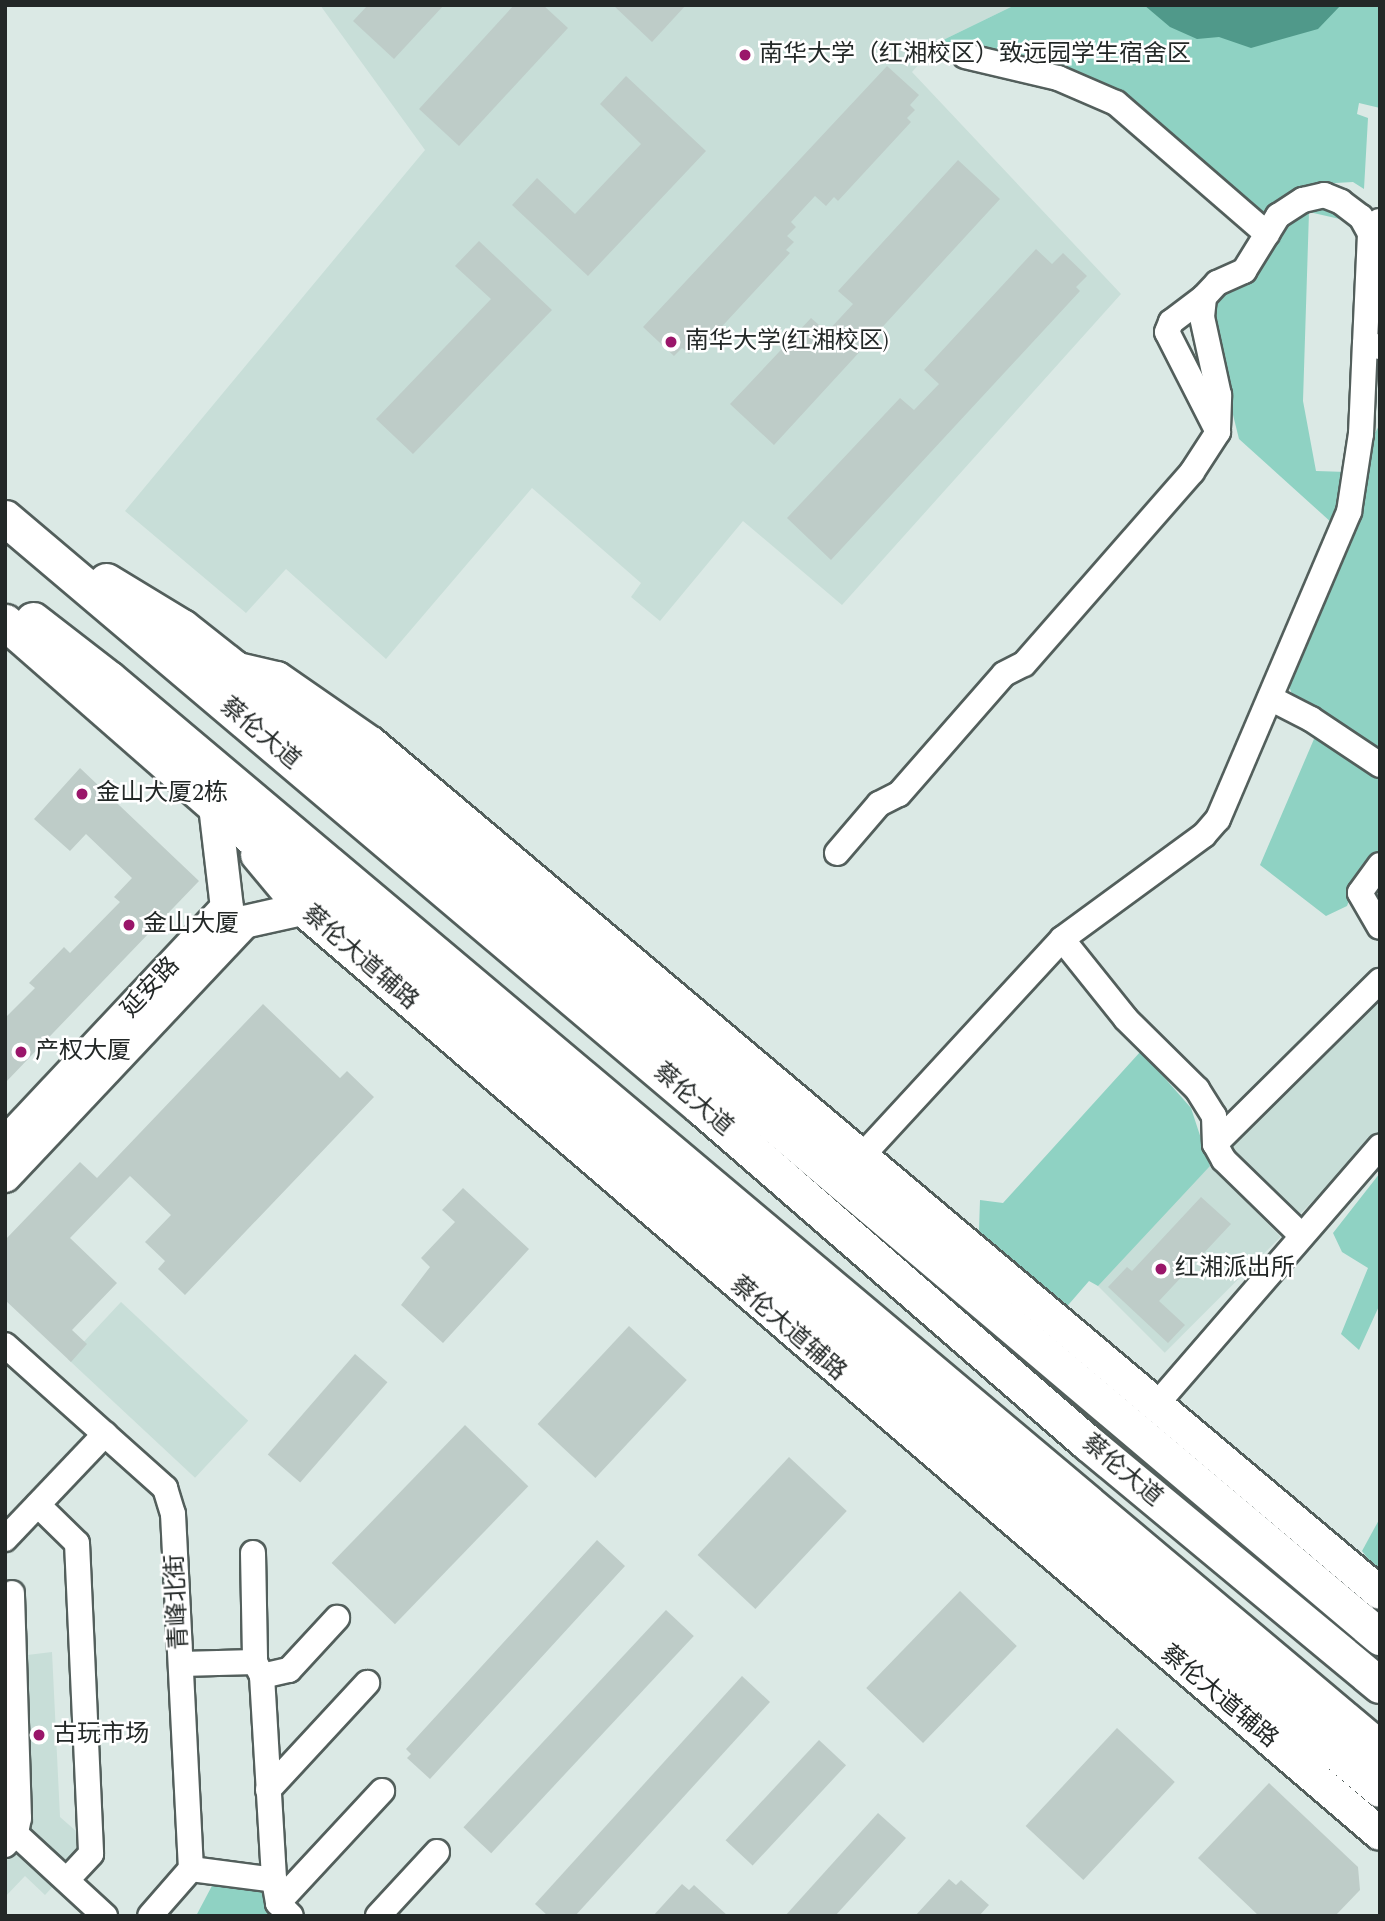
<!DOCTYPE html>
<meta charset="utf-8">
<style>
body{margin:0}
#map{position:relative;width:1385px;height:1921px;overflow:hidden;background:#dbe9e5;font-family:Spectral,"Noto Sans SC",serif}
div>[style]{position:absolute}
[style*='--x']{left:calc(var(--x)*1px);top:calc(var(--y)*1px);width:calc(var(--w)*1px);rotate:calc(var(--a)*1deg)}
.built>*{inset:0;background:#c8ded8;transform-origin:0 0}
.green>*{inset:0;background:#8fd2c3}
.water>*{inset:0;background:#50998a}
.building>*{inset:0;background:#beccc8;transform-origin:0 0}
.roads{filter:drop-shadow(2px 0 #535f5c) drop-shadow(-2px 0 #535f5c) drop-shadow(0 2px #535f5c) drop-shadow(0 -2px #535f5c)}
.minor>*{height:24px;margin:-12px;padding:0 12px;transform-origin:12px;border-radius:12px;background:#fff}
.major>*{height:32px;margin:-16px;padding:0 16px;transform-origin:16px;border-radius:16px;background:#fff}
.highway>*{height:35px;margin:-17.5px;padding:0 17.5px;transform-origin:17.5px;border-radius:17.5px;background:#fff}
.dots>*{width:19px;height:19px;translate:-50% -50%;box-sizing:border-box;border:4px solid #fff;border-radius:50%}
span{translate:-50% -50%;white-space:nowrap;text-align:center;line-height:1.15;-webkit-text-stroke:5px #fff;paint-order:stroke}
.poi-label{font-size:24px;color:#232827}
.left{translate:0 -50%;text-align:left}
.street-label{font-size:24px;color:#232827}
.frame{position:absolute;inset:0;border:7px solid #232827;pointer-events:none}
</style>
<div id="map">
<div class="built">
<div style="clip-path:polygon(320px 5px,1015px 5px,939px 42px,912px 72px,1121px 294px,842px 605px,743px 521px,660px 621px,631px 597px,641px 583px,532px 488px,386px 659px,286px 569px,246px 613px,125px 511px,425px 150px)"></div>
<div style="clip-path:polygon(1380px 995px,1380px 1134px,1297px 1217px,1227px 1148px)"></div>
<div style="left:1210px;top:1166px;width:100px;height:164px;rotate:45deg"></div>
<div style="left:121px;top:1302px;width:174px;height:78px;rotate:43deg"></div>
<div style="clip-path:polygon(52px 1652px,60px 1817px,84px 1838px,85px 1852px,45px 1895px,25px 1876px,5px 1897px,5px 1831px,19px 1656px)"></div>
</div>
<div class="green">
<div style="clip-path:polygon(1015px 5px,1380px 5px,1380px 108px,1359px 103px,1357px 114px,1368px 118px,1364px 189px,1353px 182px,1335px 183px,1310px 191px,1265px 216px,1258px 215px,1173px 139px,1100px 82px,1061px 68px,939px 42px)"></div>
<div style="clip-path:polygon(1328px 202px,1353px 222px,1309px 212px,1303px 401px,1316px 471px,1347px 472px,1332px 523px,1239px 439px,1208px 314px,1210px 297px,1291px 214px)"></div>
<div style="clip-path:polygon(1380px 424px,1380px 758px,1293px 697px,1289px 686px,1348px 538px,1372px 438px)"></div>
<div style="clip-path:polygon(1317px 732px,1360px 768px,1380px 773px,1380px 857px,1360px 871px,1347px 906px,1326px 916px,1260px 865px)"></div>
<div style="clip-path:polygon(1141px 1051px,1191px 1108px,1210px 1166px,1098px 1286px,1089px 1281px,1063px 1311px,985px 1240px,979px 1230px,980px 1200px,1003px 1203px)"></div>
<div style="clip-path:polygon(1380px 1173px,1380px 1304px,1359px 1350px,1341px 1334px,1368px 1268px,1342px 1252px,1333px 1233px)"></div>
<div style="clip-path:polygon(1380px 1518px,1380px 1574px,1362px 1551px)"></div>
<div style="clip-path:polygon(214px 1882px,263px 1887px,263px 1900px,276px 1916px,196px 1916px)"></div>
</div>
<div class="water">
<div style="clip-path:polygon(1144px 5px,1341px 5px,1318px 29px,1251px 48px,1219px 37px,1197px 39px,1170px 27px)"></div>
</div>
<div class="building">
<div style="clip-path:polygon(368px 5px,444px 5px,394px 59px,353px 21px)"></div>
<div style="clip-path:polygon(514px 5px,543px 5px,568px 28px,459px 146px,419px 109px)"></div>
<div style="clip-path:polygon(613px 5px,686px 5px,652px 42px)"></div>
<div style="clip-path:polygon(887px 66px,919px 95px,910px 105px,915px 110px,907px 118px,911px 122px,838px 201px,834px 197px,826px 206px,815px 196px,791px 222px,796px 227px,787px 236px,794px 242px,786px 250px,790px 253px,702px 348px,698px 344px,689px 354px,682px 348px,674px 356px,643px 327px)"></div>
<div style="clip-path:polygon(626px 76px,706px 151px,588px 276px,512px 205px,537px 178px,575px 214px,641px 144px,600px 104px)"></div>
<div style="clip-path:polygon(958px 160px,1000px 199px,774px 445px,730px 404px,811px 318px,827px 332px,853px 304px,838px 291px)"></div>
<div style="clip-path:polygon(479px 241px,552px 310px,413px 454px,376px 419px,491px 299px,455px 266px)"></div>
<div style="clip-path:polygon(1036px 249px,1052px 264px,1063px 253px,1087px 276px,1076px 287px,1080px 291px,831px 560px,787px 518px,900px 398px,914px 410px,939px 384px,924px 370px)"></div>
<div style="clip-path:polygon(80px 768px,199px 881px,5px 1083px,5px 1018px,35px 988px,29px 983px,64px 947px,70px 953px,120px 902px,114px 897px,132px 878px,86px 834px,70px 851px,34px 819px)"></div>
<div style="clip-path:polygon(263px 1004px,340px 1078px,347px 1071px,374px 1097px,185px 1295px,158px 1269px,165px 1261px,145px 1242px,171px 1215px,130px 1176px,70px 1238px,117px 1283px,72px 1330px,87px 1344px,71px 1362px,5px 1300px,5px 1240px,80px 1162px,97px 1178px)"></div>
<div style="clip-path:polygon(463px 1188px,529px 1249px,443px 1343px,401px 1305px,430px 1267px,421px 1258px,455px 1222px,442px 1210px)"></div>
<div style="clip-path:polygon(1201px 1197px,1231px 1224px,1159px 1301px,1185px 1325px,1168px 1343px,1108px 1287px,1127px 1267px,1132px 1271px)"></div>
<div style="left:629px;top:1326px;width:79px;height:134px;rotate:43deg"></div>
<div style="left:355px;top:1354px;width:43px;height:133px;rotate:41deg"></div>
<div style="left:465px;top:1425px;width:88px;height:192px;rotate:44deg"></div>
<div style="left:789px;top:1457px;width:79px;height:134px;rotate:43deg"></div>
<div style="clip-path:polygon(597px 1540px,625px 1566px,430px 1779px,407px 1758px,411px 1754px,406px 1749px)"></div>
<div style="left:960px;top:1591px;width:79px;height:135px;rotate:44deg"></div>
<div style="left:666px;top:1610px;width:38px;height:297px;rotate:43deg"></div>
<div style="clip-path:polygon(742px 1676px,770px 1702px,575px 1916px,548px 1916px,535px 1904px)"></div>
<div style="left:1117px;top:1728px;width:79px;height:134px;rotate:43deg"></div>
<div style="left:819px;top:1740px;width:37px;height:137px;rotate:43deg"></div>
<div style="clip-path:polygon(1269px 1783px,1358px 1867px,1360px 1890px,1335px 1916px,1259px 1916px,1198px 1858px)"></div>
<div style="clip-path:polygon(878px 1813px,906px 1838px,835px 1916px,785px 1916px)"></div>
<div style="clip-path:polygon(949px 1879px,956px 1885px,961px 1880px,989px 1905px,979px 1916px,915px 1916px)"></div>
<div style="clip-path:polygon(682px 1884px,689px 1890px,694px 1885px,728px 1916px,653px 1916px)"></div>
</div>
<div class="roads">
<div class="minor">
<div style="--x:965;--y:56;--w:96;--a:13.3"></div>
<div style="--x:1058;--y:78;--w:63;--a:23.3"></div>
<div style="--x:1116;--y:103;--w:200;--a:40.9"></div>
<div style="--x:1365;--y:344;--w:111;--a:-87.4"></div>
<div style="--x:1370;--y:233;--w:15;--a:-53"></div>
<div style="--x:1218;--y:429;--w:34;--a:-88"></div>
<div style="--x:1219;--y:395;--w:80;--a:-102.3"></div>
<div style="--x:1202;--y:317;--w:20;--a:-84"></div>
<div style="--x:1204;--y:297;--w:19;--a:-47"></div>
<div style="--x:1217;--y:283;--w:30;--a:-24"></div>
<div style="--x:1244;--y:271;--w:65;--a:-58.3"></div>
<div style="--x:1278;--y:216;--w:30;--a:-33"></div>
<div style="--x:1303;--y:200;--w:22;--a:-13"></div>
<div style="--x:1324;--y:195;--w:18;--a:22"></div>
<div style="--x:1341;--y:202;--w:25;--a:37"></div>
<div style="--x:1361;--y:217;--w:18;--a:61"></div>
<div style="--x:1270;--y:698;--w:46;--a:27.1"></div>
<div style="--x:1311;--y:719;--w:83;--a:33.7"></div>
<div style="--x:837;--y:853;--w:65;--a:-49.4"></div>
<div style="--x:879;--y:804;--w:22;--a:-27"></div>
<div style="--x:899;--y:794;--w:159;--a:-48.8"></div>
<div style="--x:1004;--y:674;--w:22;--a:-27"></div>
<div style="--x:1024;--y:664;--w:255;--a:-48.8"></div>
<div style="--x:1192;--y:472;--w:48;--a:-57"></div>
<div style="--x:1218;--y:432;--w:112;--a:-117"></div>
<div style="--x:1167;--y:332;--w:11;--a:-68"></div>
<div style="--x:1171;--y:322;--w:41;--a:-37.1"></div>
<div style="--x:1380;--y:865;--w:34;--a:126"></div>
<div style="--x:1360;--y:893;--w:39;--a:60"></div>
<div style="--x:1062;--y:939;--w:102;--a:51.3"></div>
<div style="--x:1126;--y:1019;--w:100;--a:44.6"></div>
<div style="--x:1197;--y:1089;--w:32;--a:58"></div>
<div style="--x:1214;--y:1116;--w:28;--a:88"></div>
<div style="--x:1215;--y:1144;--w:18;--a:61"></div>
<div style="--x:1224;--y:1160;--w:107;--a:44.2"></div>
<div style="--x:1215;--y:1144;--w:232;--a:-44.7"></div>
<div style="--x:861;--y:1157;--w:297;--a:-47.3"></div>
<div style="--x:1062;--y:939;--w:176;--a:-36.2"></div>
<div style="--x:1204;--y:835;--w:21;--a:-49"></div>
<div style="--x:1218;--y:819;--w:334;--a:-66.9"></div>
<div style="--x:1349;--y:512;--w:79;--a:-81.3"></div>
<div style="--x:1361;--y:434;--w:90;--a:-87.5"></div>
<div style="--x:1365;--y:344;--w:15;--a:11"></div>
<div style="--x:5;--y:1345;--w:215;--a:41.8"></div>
<div style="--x:165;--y:1488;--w:27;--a:73"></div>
<div style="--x:173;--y:1514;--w:355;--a:87.1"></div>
<div style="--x:191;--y:1869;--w:62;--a:131.1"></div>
<div style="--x:1156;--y:1405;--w:342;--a:-49.1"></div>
<div style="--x:38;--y:1505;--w:54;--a:44.3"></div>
<div style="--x:77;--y:1543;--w:311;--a:87.4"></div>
<div style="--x:91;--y:1854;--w:35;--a:133"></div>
<div style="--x:5;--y:1539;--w:145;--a:-46.4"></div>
<div style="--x:253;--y:1553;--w:109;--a:88.9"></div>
<div style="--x:181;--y:1664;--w:74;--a:-1.5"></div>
<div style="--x:255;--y:1662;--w:16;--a:63"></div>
<div style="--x:262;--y:1676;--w:204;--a:86.6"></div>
<div style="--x:274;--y:1880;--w:23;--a:80"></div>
<div style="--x:278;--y:1903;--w:18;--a:45"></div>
<div style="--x:262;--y:1676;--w:28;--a:-13"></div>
<div style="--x:289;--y:1670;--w:71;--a:-47.3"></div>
<div style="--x:268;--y:1790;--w:146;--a:-47.2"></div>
<div style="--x:5;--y:1824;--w:136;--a:42.6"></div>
<div style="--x:5;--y:1845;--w:16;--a:-47"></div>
<div style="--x:16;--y:1833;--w:15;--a:-79"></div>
<div style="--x:19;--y:1818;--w:225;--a:-91.8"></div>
<div style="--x:191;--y:1869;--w:84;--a:7.5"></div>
<div style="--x:278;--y:1903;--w:153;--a:-47.1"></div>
<div style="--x:378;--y:1916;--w:87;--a:-47.3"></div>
</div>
<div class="major">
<div style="--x:234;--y:668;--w:44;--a:13.1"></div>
<div style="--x:277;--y:678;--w:114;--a:34.7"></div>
<div style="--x:371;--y:743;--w:1319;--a:40.11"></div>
<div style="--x:257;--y:855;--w:70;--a:50.2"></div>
<div style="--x:302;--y:909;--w:1420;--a:40.63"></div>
<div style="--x:5;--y:1144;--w:324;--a:-46.8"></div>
<div style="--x:227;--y:908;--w:103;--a:-96.7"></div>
<div style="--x:5;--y:1176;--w:349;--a:-46.7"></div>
<div style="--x:244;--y:922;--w:59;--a:-12.6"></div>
</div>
<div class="highway">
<div style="--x:5;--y:518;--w:912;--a:40.24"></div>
<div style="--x:701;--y:1107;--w:513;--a:40.97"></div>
<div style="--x:1088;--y:1443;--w:379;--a:39.7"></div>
<div style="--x:106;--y:581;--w:89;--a:31.2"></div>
<div style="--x:182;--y:627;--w:66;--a:38.3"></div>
<div style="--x:234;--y:668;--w:1501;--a:40.22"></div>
<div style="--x:33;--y:620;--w:96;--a:37.8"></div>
<div style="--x:109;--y:679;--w:1661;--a:40.09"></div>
<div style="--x:5;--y:622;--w:279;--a:41.2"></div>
<div style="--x:215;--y:806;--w:1524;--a:40.16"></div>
</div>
</div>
<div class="dots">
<div style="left:745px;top:55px;background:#9a166a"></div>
<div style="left:671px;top:342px;background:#9a166a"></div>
<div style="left:82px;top:794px;background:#9a166a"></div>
<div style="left:129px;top:925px;background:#9a166a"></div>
<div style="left:21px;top:1052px;background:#9a166a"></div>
<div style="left:1161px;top:1269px;background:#9a166a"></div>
<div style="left:39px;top:1735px;background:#9a166a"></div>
</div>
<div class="poi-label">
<span class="left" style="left:759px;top:55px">南华大学（红湘校区）致远园学生宿舍区</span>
<span class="left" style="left:685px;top:342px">南华大学(红湘校区)</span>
<span class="left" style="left:96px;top:794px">金山大厦2栋</span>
<span class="left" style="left:143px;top:925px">金山大厦</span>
<span class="left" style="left:35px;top:1052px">产权大厦</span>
<span class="left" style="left:1175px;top:1269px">红湘派出所</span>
<span class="left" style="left:53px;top:1735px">古玩市场</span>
</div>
<div class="street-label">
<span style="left:260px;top:734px;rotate:40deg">蔡伦大道</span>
<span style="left:360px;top:958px;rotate:41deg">蔡伦大道辅路</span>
<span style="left:151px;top:988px;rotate:-47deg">延安路</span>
<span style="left:693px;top:1100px;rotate:41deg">蔡伦大道</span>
<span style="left:788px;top:1329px;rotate:41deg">蔡伦大道辅路</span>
<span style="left:1122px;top:1471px;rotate:40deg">蔡伦大道</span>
<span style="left:178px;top:1602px;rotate:-93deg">青峰北街</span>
<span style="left:1219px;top:1697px;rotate:40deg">蔡伦大道辅路</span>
</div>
<div class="frame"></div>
</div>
